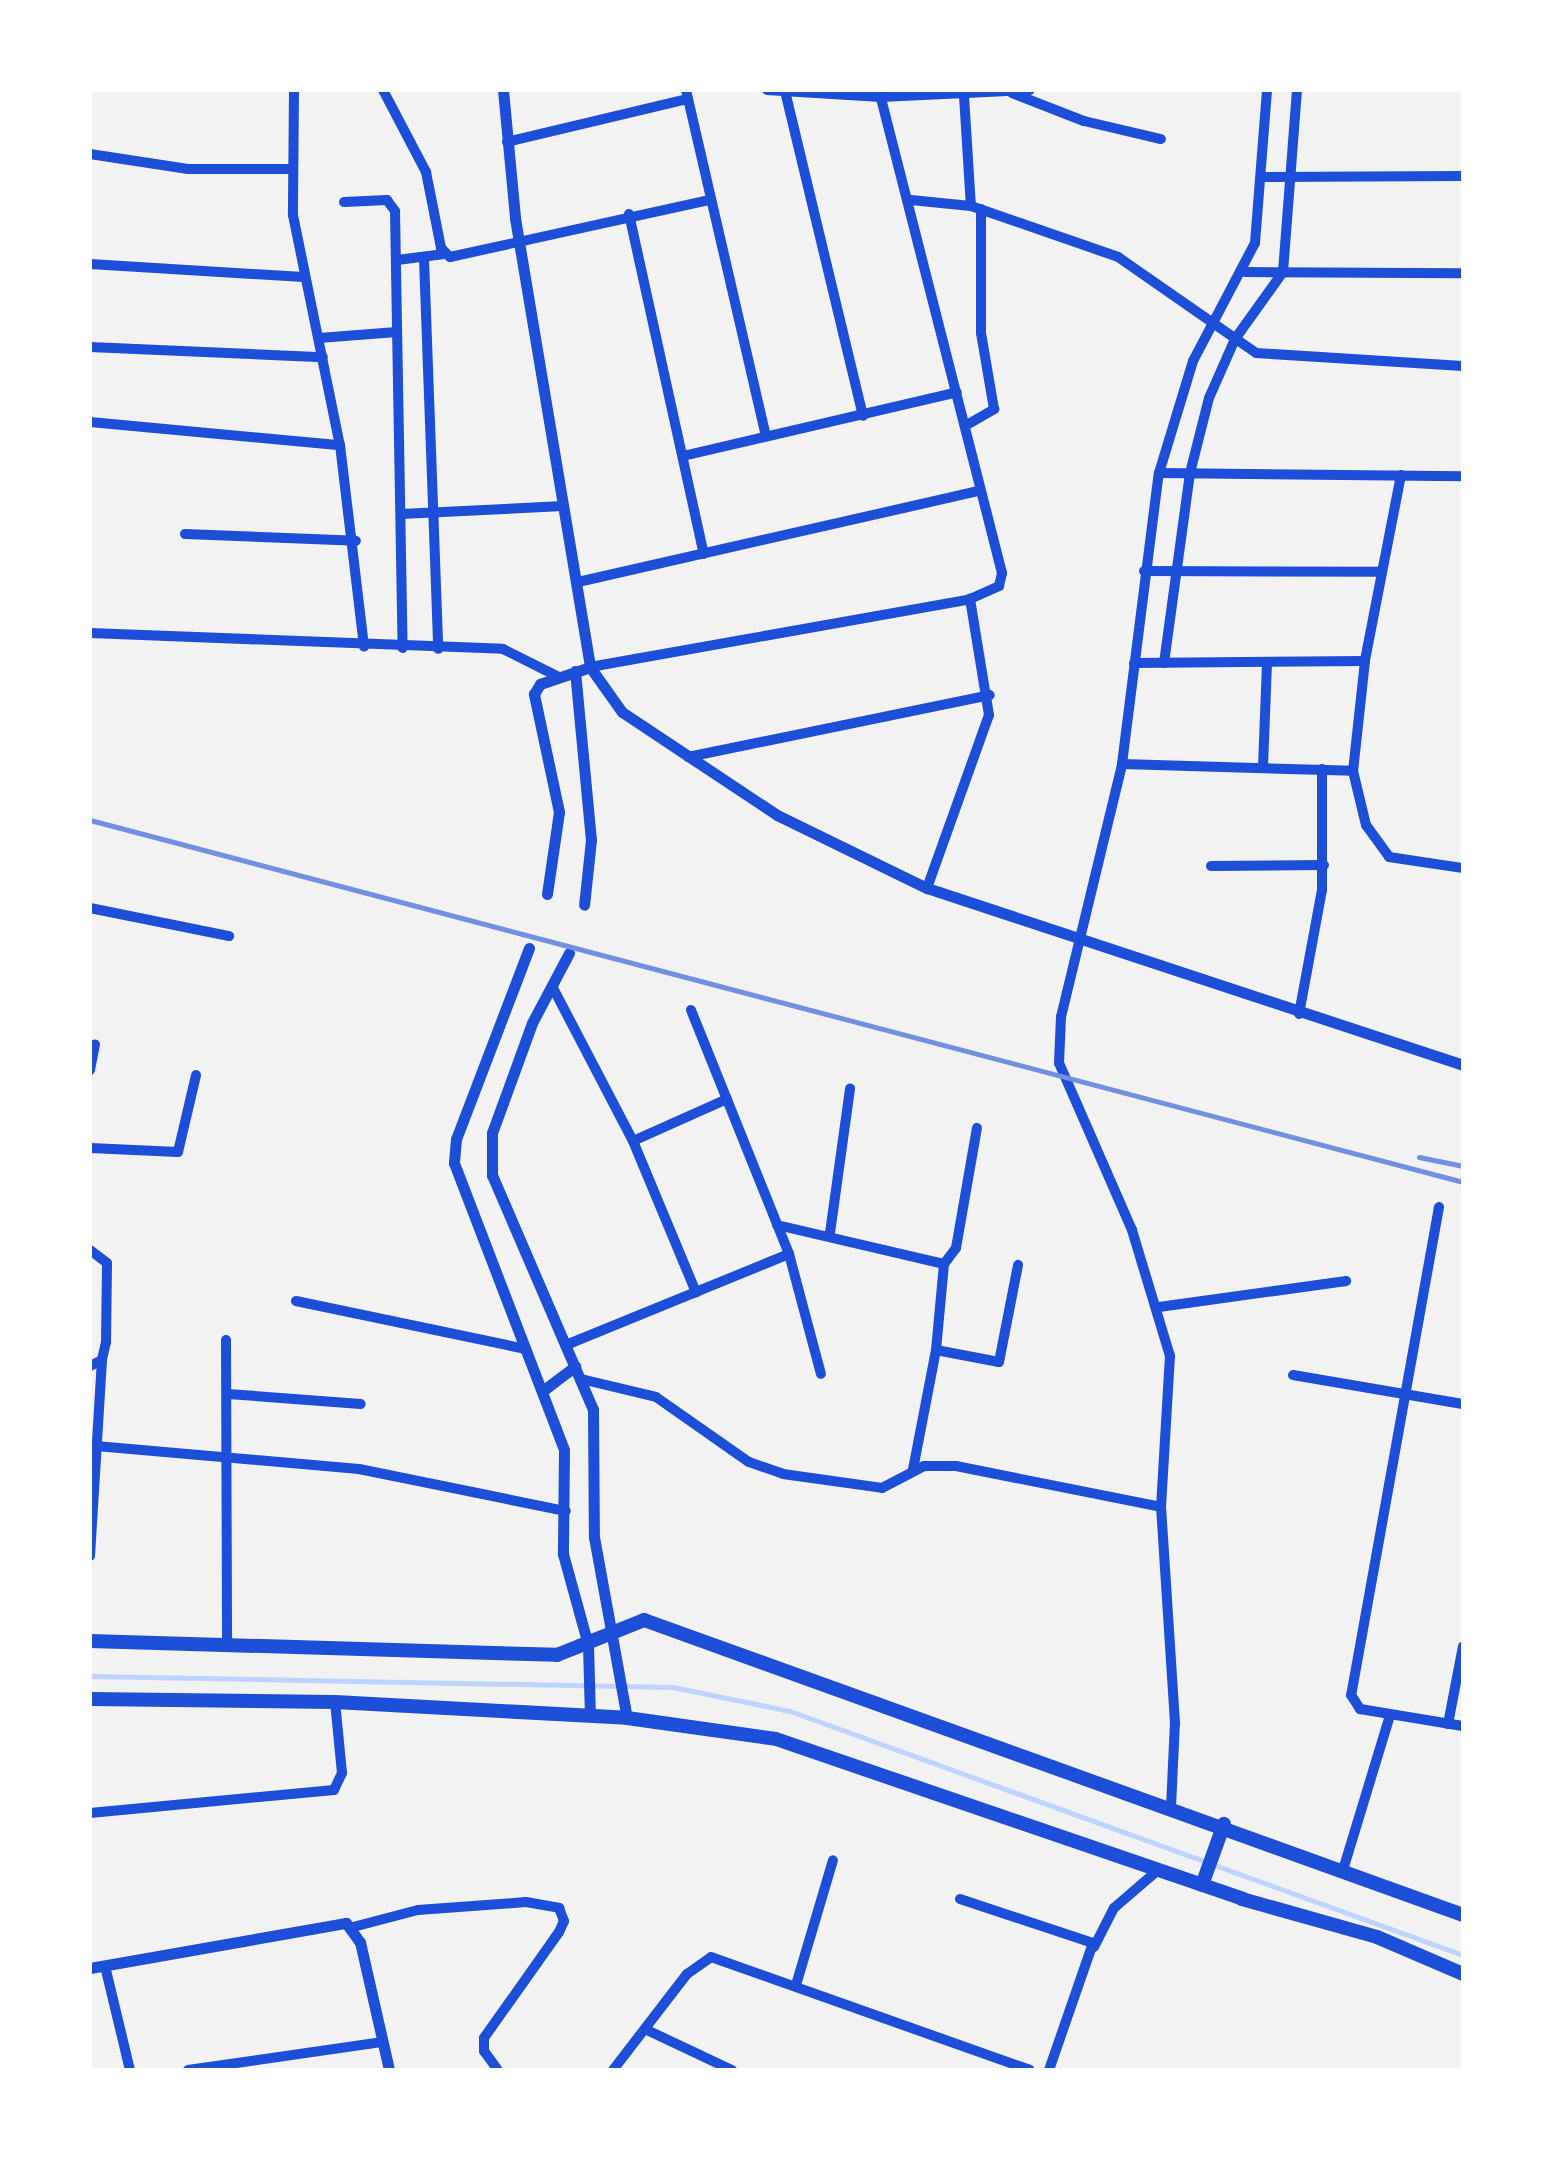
<!DOCTYPE html>
<style>
body{margin:0}
#map{position:relative;width:1553px;height:2160px;overflow:hidden;background:#f2f2f2;font-family:"Titillium Web",sans-serif}
div>[style]{position:absolute}
[style*='--x']{left:calc(var(--x)*1px);top:calc(var(--y)*1px);width:calc(var(--w)*1px);rotate:calc(var(--a)*1deg)}
.stream>*{height:5px;margin:-2.5px;padding:0 2.5px;transform-origin:2.5px;border-radius:2.5px;background:#bfd3fe}
.minor>*{height:10px;margin:-5px;padding:0 5px;transform-origin:5px;border-radius:5px;background:#1d4ed8}
.tertiary>*{height:11px;margin:-5.5px;padding:0 5.5px;transform-origin:5.5px;border-radius:5.5px;background:#1d4ed8}
.secondary>*{height:14px;margin:-7px;padding:0 7px;transform-origin:7px;border-radius:7px;background:#1d4ed8}
.rail>*{height:5px;margin:-2.5px;padding:0 2.5px;transform-origin:2.5px;border-radius:2.5px;background:#7290e2}
span{translate:-50% -50%;white-space:nowrap;text-align:center;line-height:1.15;-webkit-text-stroke:8px #fff;paint-order:stroke}
.frame{position:absolute;inset:0;border:92px solid #fff;pointer-events:none}
</style>
<div id="map">
<div class="stream">
<div style="--x:90;--y:1676;--w:583;--a:1.08"></div>
<div style="--x:673;--y:1687;--w:119;--a:11.6"></div>
<div style="--x:790;--y:1711;--w:716;--a:19.93"></div>
</div>
<div class="minor">
<div style="--x:294;--y:90;--w:125;--a:90.5"></div>
<div style="--x:293;--y:215;--w:235;--a:78.5"></div>
<div style="--x:340;--y:445;--w:203;--a:83.2"></div>
<div style="--x:383;--y:90;--w:93;--a:62.3"></div>
<div style="--x:426;--y:172;--w:77;--a:78.8"></div>
<div style="--x:441;--y:248;--w:13;--a:45"></div>
<div style="--x:450;--y:257;--w:266;--a:-12.4"></div>
<div style="--x:686;--y:90;--w:355;--a:77"></div>
<div style="--x:767;--y:90;--w:114;--a:3.5"></div>
<div style="--x:881;--y:97;--w:149;--a:-2.7"></div>
<div style="--x:785;--y:91;--w:334;--a:76.5"></div>
<div style="--x:1012;--y:93;--w:77;--a:21.3"></div>
<div style="--x:1084;--y:121;--w:79;--a:13.2"></div>
<div style="--x:964;--y:96;--w:110;--a:86.4"></div>
<div style="--x:507;--y:142;--w:186;--a:-13.4"></div>
<div style="--x:90;--y:154;--w:99;--a:8.7"></div>
<div style="--x:188;--y:169;--w:100;--a:0"></div>
<div style="--x:1262;--y:177;--w:201;--a:-0.3"></div>
<div style="--x:911;--y:200;--w:60;--a:5.7"></div>
<div style="--x:971;--y:206;--w:156;--a:19.1"></div>
<div style="--x:1118;--y:257;--w:168;--a:34.8"></div>
<div style="--x:1256;--y:353;--w:207;--a:3.6"></div>
<div style="--x:344;--y:202;--w:43;--a:-2.7"></div>
<div style="--x:387;--y:200;--w:14;--a:54"></div>
<div style="--x:395;--y:211;--w:437;--a:89"></div>
<div style="--x:629;--y:214;--w:348;--a:77.6"></div>
<div style="--x:424;--y:259;--w:390;--a:87.9"></div>
<div style="--x:397;--y:260;--w:48;--a:-7.1"></div>
<div style="--x:90;--y:264;--w:214;--a:3.5"></div>
<div style="--x:1245;--y:272;--w:218;--a:0.3"></div>
<div style="--x:319;--y:338;--w:78;--a:-4.4"></div>
<div style="--x:90;--y:347;--w:233;--a:2.5"></div>
<div style="--x:90;--y:422;--w:251;--a:5.3"></div>
<div style="--x:965;--y:426;--w:34;--a:-30"></div>
<div style="--x:994;--y:409;--w:77;--a:-99.7"></div>
<div style="--x:981;--y:333;--w:124;--a:-90"></div>
<div style="--x:683;--y:456;--w:281;--a:-13.1"></div>
<div style="--x:1159;--y:473;--w:304;--a:0.6"></div>
<div style="--x:1401;--y:475;--w:189;--a:101"></div>
<div style="--x:1365;--y:661;--w:111;--a:96.2"></div>
<div style="--x:1353;--y:771;--w:56;--a:76.5"></div>
<div style="--x:1366;--y:825;--w:39;--a:54"></div>
<div style="--x:1389;--y:857;--w:75;--a:8.5"></div>
<div style="--x:401;--y:514;--w:162;--a:-2.8"></div>
<div style="--x:185;--y:534;--w:171;--a:2.3"></div>
<div style="--x:1144;--y:571;--w:237;--a:0.2"></div>
<div style="--x:578;--y:582;--w:412;--a:-12.8"></div>
<div style="--x:90;--y:633;--w:413;--a:2.2"></div>
<div style="--x:503;--y:649;--w:63;--a:26.6"></div>
<div style="--x:1134;--y:663;--w:231;--a:-0.5"></div>
<div style="--x:1164;--y:663;--w:192;--a:-82.2"></div>
<div style="--x:1190;--y:473;--w:77;--a:-75.8"></div>
<div style="--x:1209;--y:398;--w:64;--a:-66.2"></div>
<div style="--x:1235;--y:339;--w:82;--a:-54.4"></div>
<div style="--x:1283;--y:272;--w:183;--a:-85.6"></div>
<div style="--x:590;--y:667;--w:386;--a:-10.1"></div>
<div style="--x:970;--y:599;--w:32;--a:-24"></div>
<div style="--x:999;--y:586;--w:13;--a:-77"></div>
<div style="--x:1002;--y:573;--w:491;--a:-104.3"></div>
<div style="--x:688;--y:757;--w:308;--a:-11.6"></div>
<div style="--x:1122;--y:764;--w:231;--a:1.7"></div>
<div style="--x:1263;--y:767;--w:104;--a:-87.8"></div>
<div style="--x:1211;--y:866;--w:113;--a:-0.5"></div>
<div style="--x:927;--y:888;--w:184;--a:-70.3"></div>
<div style="--x:989;--y:715;--w:118;--a:-99.3"></div>
<div style="--x:90;--y:908;--w:142;--a:11.4"></div>
<div style="--x:552;--y:986;--w:175;--a:62.4"></div>
<div style="--x:633;--y:1141;--w:164;--a:67.4"></div>
<div style="--x:691;--y:1010;--w:263;--a:68.1"></div>
<div style="--x:789;--y:1254;--w:124;--a:75.1"></div>
<div style="--x:1299;--y:1014;--w:126;--a:-79.5"></div>
<div style="--x:1322;--y:890;--w:121;--a:-90"></div>
<div style="--x:90;--y:1070;--w:26;--a:-79"></div>
<div style="--x:633;--y:1141;--w:103;--a:-24.1"></div>
<div style="--x:90;--y:1148;--w:88;--a:2.6"></div>
<div style="--x:178;--y:1152;--w:79;--a:-76.8"></div>
<div style="--x:1439;--y:1207;--w:496;--a:100.2"></div>
<div style="--x:1351;--y:1695;--w:17;--a:57"></div>
<div style="--x:1360;--y:1709;--w:104;--a:9.4"></div>
<div style="--x:777;--y:1225;--w:171;--a:13.1"></div>
<div style="--x:944;--y:1264;--w:86;--a:95.3"></div>
<div style="--x:936;--y:1350;--w:122;--a:100.9"></div>
<div style="--x:830;--y:1233;--w:146;--a:-82.1"></div>
<div style="--x:90;--y:1250;--w:21;--a:37"></div>
<div style="--x:107;--y:1263;--w:79;--a:90.7"></div>
<div style="--x:106;--y:1342;--w:18;--a:103"></div>
<div style="--x:102;--y:1360;--w:13;--a:153"></div>
<div style="--x:944;--y:1264;--w:20;--a:-53"></div>
<div style="--x:956;--y:1248;--w:122;--a:-80.1"></div>
<div style="--x:296;--y:1301;--w:235;--a:11.8"></div>
<div style="--x:1159;--y:1307;--w:189;--a:-7.9"></div>
<div style="--x:226;--y:1340;--w:303;--a:89.8"></div>
<div style="--x:566;--y:1345;--w:241;--a:-22.2"></div>
<div style="--x:936;--y:1350;--w:64;--a:10.8"></div>
<div style="--x:999;--y:1362;--w:99;--a:-78.9"></div>
<div style="--x:1293;--y:1375;--w:172;--a:9.7"></div>
<div style="--x:581;--y:1379;--w:77;--a:13.5"></div>
<div style="--x:656;--y:1397;--w:113;--a:35"></div>
<div style="--x:749;--y:1462;--w:36;--a:19"></div>
<div style="--x:783;--y:1474;--w:100;--a:8"></div>
<div style="--x:882;--y:1488;--w:47;--a:-27.6"></div>
<div style="--x:924;--y:1466;--w:32;--a:0"></div>
<div style="--x:956;--y:1466;--w:209;--a:11.3"></div>
<div style="--x:228;--y:1394;--w:133;--a:4.3"></div>
<div style="--x:96;--y:1446;--w:264;--a:5"></div>
<div style="--x:359;--y:1469;--w:211;--a:11.5"></div>
<div style="--x:90;--y:1556;--w:196;--a:-86.5"></div>
<div style="--x:1448;--y:1724;--w:79;--a:-79.1"></div>
<div style="--x:1171;--y:1807;--w:84;--a:-87.3"></div>
<div style="--x:1175;--y:1723;--w:216;--a:-93.7"></div>
<div style="--x:1161;--y:1507;--w:151;--a:-86.6"></div>
<div style="--x:1170;--y:1356;--w:132;--a:-106.8"></div>
<div style="--x:1132;--y:1230;--w:182;--a:-113.6"></div>
<div style="--x:1059;--y:1063;--w:46;--a:-87.5"></div>
<div style="--x:1061;--y:1017;--w:260;--a:-76.4"></div>
<div style="--x:1122;--y:764;--w:293;--a:-82.8"></div>
<div style="--x:1159;--y:473;--w:117;--a:-73.1"></div>
<div style="--x:1193;--y:361;--w:133;--a:-62.3"></div>
<div style="--x:1255;--y:243;--w:153;--a:-85.5"></div>
<div style="--x:90;--y:1813;--w:245;--a:-5.4"></div>
<div style="--x:334;--y:1790;--w:19;--a:-65"></div>
<div style="--x:342;--y:1773;--w:71;--a:-95.6"></div>
<div style="--x:1343;--y:1870;--w:162;--a:-73.1"></div>
<div style="--x:960;--y:1899;--w:140;--a:18.3"></div>
<div style="--x:1093;--y:1943;--w:134;--a:109.1"></div>
<div style="--x:353;--y:1927;--w:67;--a:-14.7"></div>
<div style="--x:418;--y:1910;--w:108;--a:-4.2"></div>
<div style="--x:526;--y:1902;--w:34;--a:10"></div>
<div style="--x:559;--y:1908;--w:14;--a:69"></div>
<div style="--x:564;--y:1921;--w:12;--a:114"></div>
<div style="--x:559;--y:1932;--w:130;--a:125.3"></div>
<div style="--x:484;--y:2038;--w:13;--a:90"></div>
<div style="--x:484;--y:2051;--w:24;--a:54"></div>
<div style="--x:1094;--y:1947;--w:44;--a:-62.9"></div>
<div style="--x:1114;--y:1908;--w:58;--a:-40.8"></div>
<div style="--x:105;--y:1966;--w:107;--a:76.5"></div>
<div style="--x:796;--y:1985;--w:130;--a:-73.5"></div>
<div style="--x:649;--y:2031;--w:92;--a:25.2"></div>
<div style="--x:188;--y:2070;--w:197;--a:-8.2"></div>
<div style="--x:613;--y:2070;--w:121;--a:-52.4"></div>
<div style="--x:687;--y:1974;--w:29;--a:-35"></div>
<div style="--x:711;--y:1957;--w:338;--a:19.5"></div>
</div>
<div class="tertiary">
<div style="--x:503;--y:90;--w:129;--a:84.6"></div>
<div style="--x:515;--y:218;--w:455;--a:80.5"></div>
<div style="--x:590;--y:667;--w:55;--a:54.6"></div>
<div style="--x:622;--y:712;--w:186;--a:33.6"></div>
<div style="--x:777;--y:815;--w:167;--a:26"></div>
<div style="--x:927;--y:888;--w:564;--a:18.27"></div>
<div style="--x:575;--y:671;--w:170;--a:84.6"></div>
<div style="--x:591;--y:840;--w:65;--a:96.1"></div>
<div style="--x:547;--y:894;--w:83;--a:-81.7"></div>
<div style="--x:559;--y:812;--w:121;--a:-102"></div>
<div style="--x:534;--y:694;--w:12;--a:-59"></div>
<div style="--x:540;--y:684;--w:53;--a:-18.8"></div>
<div style="--x:529;--y:948;--w:204;--a:110.9"></div>
<div style="--x:456;--y:1139;--w:24;--a:95"></div>
<div style="--x:454;--y:1163;--w:307;--a:69"></div>
<div style="--x:564;--y:1450;--w:104;--a:90.6"></div>
<div style="--x:563;--y:1554;--w:94;--a:74.6"></div>
<div style="--x:588;--y:1645;--w:71;--a:88.4"></div>
<div style="--x:569;--y:953;--w:79;--a:117.9"></div>
<div style="--x:532;--y:1023;--w:117;--a:110"></div>
<div style="--x:492;--y:1133;--w:42;--a:90"></div>
<div style="--x:492;--y:1175;--w:255;--a:66.7"></div>
<div style="--x:593;--y:1409;--w:128;--a:89.6"></div>
<div style="--x:594;--y:1537;--w:184;--a:79.7"></div>
<div style="--x:545;--y:1389;--w:38;--a:-37"></div>
<div style="--x:90;--y:1968;--w:260;--a:-10"></div>
<div style="--x:346;--y:1923;--w:24;--a:54"></div>
<div style="--x:360;--y:1942;--w:131;--a:77.2"></div>
</div>
<div class="secondary">
<div style="--x:90;--y:1641;--w:467;--a:1.7"></div>
<div style="--x:557;--y:1655;--w:94;--a:-21.9"></div>
<div style="--x:644;--y:1620;--w:871;--a:19.81"></div>
<div style="--x:90;--y:1699;--w:245;--a:0.7"></div>
<div style="--x:335;--y:1702;--w:292;--a:3.1"></div>
<div style="--x:627;--y:1718;--w:150;--a:8"></div>
<div style="--x:776;--y:1739;--w:493;--a:18.9"></div>
<div style="--x:1242;--y:1899;--w:140;--a:15.7"></div>
<div style="--x:1377;--y:1937;--w:94;--a:23.3"></div>
<div style="--x:1202;--y:1885;--w:65;--a:-70.2"></div>
</div>
<div class="rail">
<div style="--x:90;--y:820;--w:1420;--a:14.77"></div>
<div style="--x:1419;--y:1157;--w:45;--a:11.6"></div>
</div>
<div class="frame"></div>
</div>
